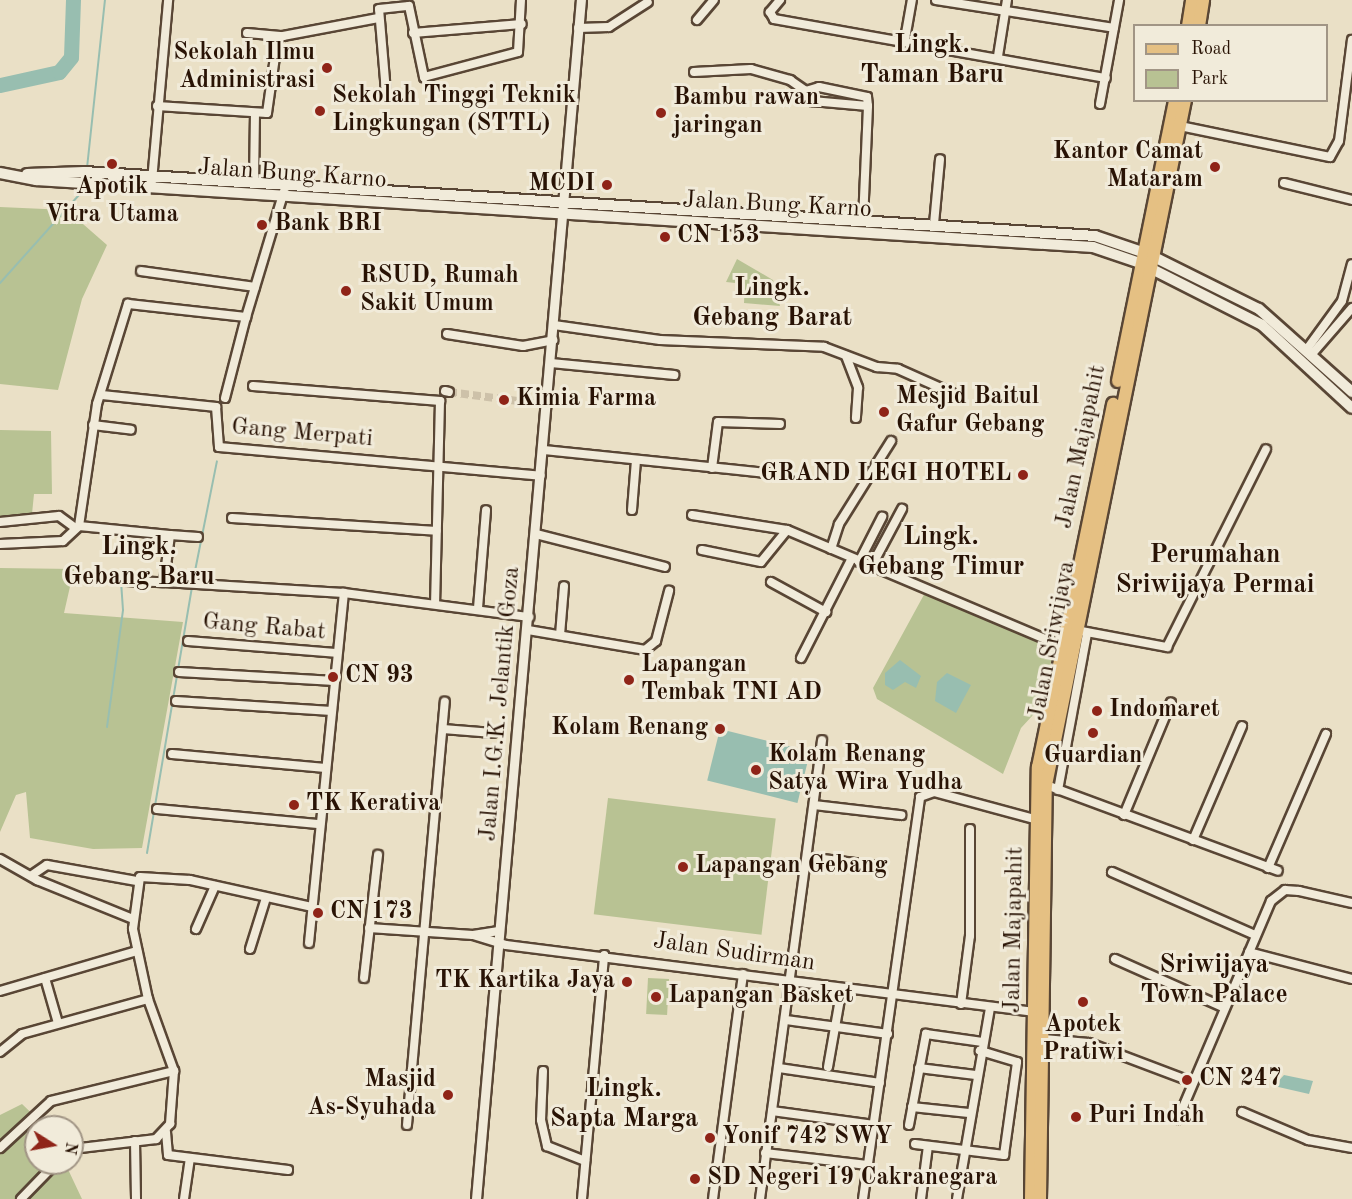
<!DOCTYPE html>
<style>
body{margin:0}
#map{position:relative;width:1352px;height:1199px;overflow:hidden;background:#eae0c6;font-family:"Old Standard TT",serif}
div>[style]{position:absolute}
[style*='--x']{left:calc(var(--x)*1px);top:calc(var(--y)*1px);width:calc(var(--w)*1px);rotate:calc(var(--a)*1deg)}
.green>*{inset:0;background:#b8c293;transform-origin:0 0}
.water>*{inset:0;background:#98beb0;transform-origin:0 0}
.stream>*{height:2px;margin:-1px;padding:0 1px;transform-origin:1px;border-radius:1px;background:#98beb0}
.river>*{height:15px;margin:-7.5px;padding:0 7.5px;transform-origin:7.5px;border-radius:7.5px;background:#98beb0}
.minor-tunnel>*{height:8px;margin-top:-4px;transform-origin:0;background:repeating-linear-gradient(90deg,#cdc1a9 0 8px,transparent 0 12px)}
.roads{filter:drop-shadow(2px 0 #594635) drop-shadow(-2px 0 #594635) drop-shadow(0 2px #594635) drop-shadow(0 -2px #594635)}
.minor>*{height:8px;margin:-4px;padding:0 4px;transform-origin:4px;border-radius:4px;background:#f1ebda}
.tertiary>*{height:9px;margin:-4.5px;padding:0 4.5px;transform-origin:4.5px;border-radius:4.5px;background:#f1ebda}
.secondary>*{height:10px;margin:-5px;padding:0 5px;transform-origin:5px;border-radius:5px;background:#f1ebda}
.primary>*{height:12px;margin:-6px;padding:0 6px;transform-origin:6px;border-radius:6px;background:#e5c083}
.dots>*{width:16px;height:16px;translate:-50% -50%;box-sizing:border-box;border:3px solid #f1ebda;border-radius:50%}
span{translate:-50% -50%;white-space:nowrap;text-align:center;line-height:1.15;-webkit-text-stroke:6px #f1ebda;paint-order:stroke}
.poi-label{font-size:24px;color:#291305;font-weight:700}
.right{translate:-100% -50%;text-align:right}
.left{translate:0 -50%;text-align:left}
.street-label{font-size:24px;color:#291305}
.neighbourhood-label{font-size:26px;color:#291305;font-weight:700}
.legend{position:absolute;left:1133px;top:24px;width:195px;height:78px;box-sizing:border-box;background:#f1ebda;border:2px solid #a19585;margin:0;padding:8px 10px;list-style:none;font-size:18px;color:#291305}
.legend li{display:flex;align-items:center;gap:12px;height:30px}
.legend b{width:30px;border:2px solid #a19585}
.north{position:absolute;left:24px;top:1115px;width:60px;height:60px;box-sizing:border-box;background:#f1ebda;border:2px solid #a19585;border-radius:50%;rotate:101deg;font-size:16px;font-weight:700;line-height:24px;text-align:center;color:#291305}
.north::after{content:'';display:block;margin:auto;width:21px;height:27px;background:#8f2418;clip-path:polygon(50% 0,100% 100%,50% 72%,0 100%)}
</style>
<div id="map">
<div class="green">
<div style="clip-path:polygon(0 207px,67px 210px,107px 245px,82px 299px,58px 390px,0 384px)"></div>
<div style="clip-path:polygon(737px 259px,773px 280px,780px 306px,744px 303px,745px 284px,726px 282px)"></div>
<div style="clip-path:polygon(0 430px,51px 431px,52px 494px,34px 494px,32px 514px,0 518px)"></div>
<div style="clip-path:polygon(0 568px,74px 569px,64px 613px,183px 622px,142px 848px,93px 849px,30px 838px,26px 792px,16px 795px,0 832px)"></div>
<div style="clip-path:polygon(926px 591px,1057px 646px,1045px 702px,1021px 728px,1003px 774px,877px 699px,873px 688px)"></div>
<div style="left:608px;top:798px;width:169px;height:117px;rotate:7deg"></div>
<div style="left:648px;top:978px;width:21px;height:36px;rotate:3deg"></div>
<div style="clip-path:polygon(22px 1104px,46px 1127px,36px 1127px,36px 1163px,65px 1163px,82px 1199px,0 1199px,0 1115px)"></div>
</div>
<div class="water">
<div style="clip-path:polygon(900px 660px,921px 676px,916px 688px,905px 682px,893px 690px,885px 685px,885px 673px)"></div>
<div style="clip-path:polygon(947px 673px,971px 685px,956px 713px,935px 701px,937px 682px)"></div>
<div style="left:720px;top:729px;width:93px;height:53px;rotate:14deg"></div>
<div style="clip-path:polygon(1284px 1075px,1313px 1081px,1309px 1094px,1274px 1086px)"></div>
</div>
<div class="stream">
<div style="--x:87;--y:168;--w:169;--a:-83.9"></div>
<div style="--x:0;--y:283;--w:130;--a:-48.1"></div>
<div style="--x:193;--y:581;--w:122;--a:-78.7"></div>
<div style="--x:107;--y:727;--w:118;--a:-82.2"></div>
<div style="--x:123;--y:610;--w:29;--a:-94"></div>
<div style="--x:147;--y:853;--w:270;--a:-80.4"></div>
</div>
<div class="river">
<div style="--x:0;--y:85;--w:60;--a:-12.4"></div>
<div style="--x:59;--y:72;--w:19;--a:-51"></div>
<div style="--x:71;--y:57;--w:57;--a:-88"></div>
</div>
<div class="minor-tunnel">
<div style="--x:449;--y:392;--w:93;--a:7.4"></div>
</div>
<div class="roads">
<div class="minor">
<div style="--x:780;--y:0;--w:16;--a:130"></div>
<div style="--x:770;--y:12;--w:8;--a:60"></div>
<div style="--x:774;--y:19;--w:337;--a:10.1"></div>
<div style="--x:936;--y:0;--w:180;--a:8.9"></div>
<div style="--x:697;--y:20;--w:26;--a:-50"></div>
<div style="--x:578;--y:28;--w:31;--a:-2"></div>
<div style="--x:609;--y:27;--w:46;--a:-32.7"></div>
<div style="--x:247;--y:33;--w:36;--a:5"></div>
<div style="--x:283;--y:36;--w:97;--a:-10.7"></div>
<div style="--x:413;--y:33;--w:109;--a:-4.7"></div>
<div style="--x:905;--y:39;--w:40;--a:-80"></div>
<div style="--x:998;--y:56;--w:57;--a:-80.9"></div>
<div style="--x:694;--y:72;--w:57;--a:-3"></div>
<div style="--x:751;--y:69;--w:41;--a:15.8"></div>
<div style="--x:790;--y:80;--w:19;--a:35"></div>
<div style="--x:386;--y:92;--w:83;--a:-94.8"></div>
<div style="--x:379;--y:9;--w:30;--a:-6"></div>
<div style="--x:409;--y:6;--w:73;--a:78.1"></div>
<div style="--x:424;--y:77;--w:97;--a:-14.9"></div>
<div style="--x:518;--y:52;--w:52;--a:-86.7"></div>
<div style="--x:1100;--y:104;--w:106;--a:-79.6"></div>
<div style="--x:157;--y:106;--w:110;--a:3.6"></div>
<div style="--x:267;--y:113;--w:57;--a:-81.9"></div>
<div style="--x:1180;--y:126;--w:153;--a:11.7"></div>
<div style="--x:1330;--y:157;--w:18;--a:-61"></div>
<div style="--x:1339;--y:141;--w:102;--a:-82.7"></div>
<div style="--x:152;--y:181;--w:182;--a:-84.9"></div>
<div style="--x:1284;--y:183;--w:70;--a:14"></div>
<div style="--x:254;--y:184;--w:70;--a:-89.2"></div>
<div style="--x:863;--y:221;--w:115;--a:-87.5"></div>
<div style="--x:868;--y:106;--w:9;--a:-96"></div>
<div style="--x:867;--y:97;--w:49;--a:-168.2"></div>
<div style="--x:819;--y:87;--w:14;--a:163"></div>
<div style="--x:806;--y:91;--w:12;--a:59"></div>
<div style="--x:812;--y:101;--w:56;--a:5.1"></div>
<div style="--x:934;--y:224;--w:65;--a:-84.7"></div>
<div style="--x:141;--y:271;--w:115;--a:8"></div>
<div style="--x:554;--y:325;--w:107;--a:8.1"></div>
<div style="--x:660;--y:340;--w:164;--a:2.4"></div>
<div style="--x:824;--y:347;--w:57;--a:20.7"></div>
<div style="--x:877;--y:367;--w:21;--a:5"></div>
<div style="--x:898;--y:369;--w:59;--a:24"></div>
<div style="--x:447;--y:334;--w:77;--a:9"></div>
<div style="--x:523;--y:346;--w:31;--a:-11"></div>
<div style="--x:1307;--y:349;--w:59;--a:-53.9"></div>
<div style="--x:1342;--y:301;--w:38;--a:-75"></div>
<div style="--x:1312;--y:354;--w:61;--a:-49"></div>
<div style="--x:846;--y:356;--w:34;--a:69"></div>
<div style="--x:858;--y:388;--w:30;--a:94"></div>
<div style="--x:551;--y:363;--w:124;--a:5.6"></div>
<div style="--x:253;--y:386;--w:188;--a:4.6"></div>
<div style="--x:440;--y:401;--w:202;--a:91.4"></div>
<div style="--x:445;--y:391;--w:4;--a:14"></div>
<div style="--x:102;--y:395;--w:115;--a:6"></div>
<div style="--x:216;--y:407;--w:40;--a:85.7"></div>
<div style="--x:219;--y:447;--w:323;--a:5.1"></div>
<div style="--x:225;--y:398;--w:84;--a:-75.5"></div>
<div style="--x:93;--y:425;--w:38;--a:7"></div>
<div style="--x:544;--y:450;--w:233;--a:5.9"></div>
<div style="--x:712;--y:468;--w:46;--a:-82.6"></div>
<div style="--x:718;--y:422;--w:62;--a:1.8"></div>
<div style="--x:632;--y:510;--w:50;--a:-85.4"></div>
<div style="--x:692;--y:515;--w:96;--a:9"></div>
<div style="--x:232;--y:518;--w:205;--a:3.6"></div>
<div style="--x:0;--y:522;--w:59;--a:-5.8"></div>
<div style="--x:59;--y:516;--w:19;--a:36"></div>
<div style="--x:79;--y:526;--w:91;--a:5.6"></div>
<div style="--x:170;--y:535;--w:47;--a:97.3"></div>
<div style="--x:164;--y:582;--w:180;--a:3.5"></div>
<div style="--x:536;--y:534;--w:133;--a:14.3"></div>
<div style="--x:170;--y:535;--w:28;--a:4"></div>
<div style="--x:0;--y:544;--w:63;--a:-2.7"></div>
<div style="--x:63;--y:541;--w:22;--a:-43"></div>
<div style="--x:79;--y:526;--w:123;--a:-81.6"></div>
<div style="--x:97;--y:404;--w:105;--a:-72.8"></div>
<div style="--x:128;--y:304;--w:119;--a:6.3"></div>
<div style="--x:246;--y:317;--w:132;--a:-73.2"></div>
<div style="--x:831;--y:549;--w:26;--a:-72"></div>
<div style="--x:839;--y:524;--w:98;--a:-57.9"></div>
<div style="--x:702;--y:550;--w:60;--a:11.5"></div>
<div style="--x:761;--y:562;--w:41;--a:-50.9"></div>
<div style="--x:787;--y:530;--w:303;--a:22.9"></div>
<div style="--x:859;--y:562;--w:51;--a:-62.9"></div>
<div style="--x:871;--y:567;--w:66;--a:-61.9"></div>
<div style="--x:126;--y:581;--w:38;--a:2"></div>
<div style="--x:771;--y:582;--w:63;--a:28.6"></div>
<div style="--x:478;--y:608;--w:98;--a:-85.3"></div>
<div style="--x:528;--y:630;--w:119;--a:9.7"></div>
<div style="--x:645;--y:650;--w:14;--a:-39"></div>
<div style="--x:656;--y:641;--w:52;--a:-75.4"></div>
<div style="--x:1076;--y:630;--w:93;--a:10.6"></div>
<div style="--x:1167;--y:647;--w:221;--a:-63.4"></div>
<div style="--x:560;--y:635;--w:49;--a:-85.3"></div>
<div style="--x:188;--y:641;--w:148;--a:4.6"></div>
<div style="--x:801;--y:658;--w:112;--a:-63"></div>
<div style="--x:179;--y:672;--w:156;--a:3.3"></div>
<div style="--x:176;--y:701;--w:156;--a:3.7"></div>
<div style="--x:443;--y:729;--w:50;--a:4.6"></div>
<div style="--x:172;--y:754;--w:154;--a:5.2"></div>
<div style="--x:1046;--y:785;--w:247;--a:20.3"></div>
<div style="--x:1058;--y:790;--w:160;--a:-79.5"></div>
<div style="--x:814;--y:805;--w:88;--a:6.6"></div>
<div style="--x:157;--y:809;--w:164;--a:5.3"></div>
<div style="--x:1124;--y:815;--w:122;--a:-67.4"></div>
<div style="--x:1193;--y:840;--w:124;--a:-66.7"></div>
<div style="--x:807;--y:857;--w:72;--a:7.2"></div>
<div style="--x:0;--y:859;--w:43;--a:29.6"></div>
<div style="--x:37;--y:880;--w:104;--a:22.1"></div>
<div style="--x:1268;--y:868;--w:146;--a:-66.6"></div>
<div style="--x:1112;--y:872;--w:156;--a:23.8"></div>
<div style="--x:32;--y:875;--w:18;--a:-34"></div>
<div style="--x:47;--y:865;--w:91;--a:10.1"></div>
<div style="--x:369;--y:928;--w:104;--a:3.9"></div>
<div style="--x:473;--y:935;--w:26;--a:-9"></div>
<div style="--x:196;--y:929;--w:47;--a:-66.2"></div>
<div style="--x:473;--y:935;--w:34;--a:17"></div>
<div style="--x:506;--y:945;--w:533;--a:7.22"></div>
<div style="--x:309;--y:943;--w:352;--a:-84.3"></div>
<div style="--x:344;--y:593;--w:187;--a:7.4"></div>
<div style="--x:250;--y:949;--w:53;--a:-72.6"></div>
<div style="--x:1249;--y:952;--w:106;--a:14.7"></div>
<div style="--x:1115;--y:959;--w:120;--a:24"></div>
<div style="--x:45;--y:978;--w:47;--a:73.9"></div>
<div style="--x:364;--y:978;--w:124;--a:-83.5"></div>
<div style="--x:0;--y:991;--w:143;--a:-16.3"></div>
<div style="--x:961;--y:1004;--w:69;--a:-82.5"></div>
<div style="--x:970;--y:936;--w:107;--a:-90"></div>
<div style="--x:786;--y:1020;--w:103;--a:7.8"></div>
<div style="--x:1044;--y:1039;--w:45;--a:5.1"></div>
<div style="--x:1089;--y:1043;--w:110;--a:20.7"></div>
<div style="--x:0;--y:1052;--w:28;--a:-39"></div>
<div style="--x:22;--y:1034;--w:131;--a:-15.5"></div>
<div style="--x:828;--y:1067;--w:80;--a:-80"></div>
<div style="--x:779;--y:1068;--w:102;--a:8.4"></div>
<div style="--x:919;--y:1068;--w:57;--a:7"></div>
<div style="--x:543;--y:1071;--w:49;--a:92.3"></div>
<div style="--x:541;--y:1120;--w:27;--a:77"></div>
<div style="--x:547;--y:1146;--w:41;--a:21.5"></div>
<div style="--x:912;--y:1107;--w:57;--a:6"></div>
<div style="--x:772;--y:1111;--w:103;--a:7.8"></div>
<div style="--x:1242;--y:1112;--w:72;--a:23"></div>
<div style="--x:1308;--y:1140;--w:45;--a:10.3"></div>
<div style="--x:1178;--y:1119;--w:237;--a:-66.9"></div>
<div style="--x:1271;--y:901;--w:18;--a:-38"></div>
<div style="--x:1285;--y:890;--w:14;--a:4"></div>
<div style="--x:1299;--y:891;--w:54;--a:12.8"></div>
<div style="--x:407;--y:1125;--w:425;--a:-84.9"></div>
<div style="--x:909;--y:1125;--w:93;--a:-79.4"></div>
<div style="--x:926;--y:1034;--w:57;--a:8.1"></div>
<div style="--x:166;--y:1132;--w:23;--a:85"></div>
<div style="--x:168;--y:1155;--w:121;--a:7.1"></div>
<div style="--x:135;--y:1141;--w:58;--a:89"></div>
<div style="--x:915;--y:1144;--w:90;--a:7"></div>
<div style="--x:1004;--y:1155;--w:94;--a:-82"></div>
<div style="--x:1017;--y:1062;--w:39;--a:-163"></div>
<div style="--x:0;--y:1148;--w:69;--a:-42.7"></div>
<div style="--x:51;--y:1101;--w:127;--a:-13.7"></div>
<div style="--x:72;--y:1149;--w:85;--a:-6.8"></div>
<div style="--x:156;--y:1139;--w:21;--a:-47"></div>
<div style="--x:170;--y:1124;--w:53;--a:-85.7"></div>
<div style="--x:174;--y:1071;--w:77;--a:-109.9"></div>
<div style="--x:148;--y:999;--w:72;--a:-102.1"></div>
<div style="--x:133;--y:929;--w:52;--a:-82.3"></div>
<div style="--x:140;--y:877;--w:50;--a:3.4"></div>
<div style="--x:190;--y:880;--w:125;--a:12.5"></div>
<div style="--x:765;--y:1153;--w:103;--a:6.7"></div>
<div style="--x:21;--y:1199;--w:50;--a:-45.8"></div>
<div style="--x:184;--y:1199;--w:41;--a:-81.7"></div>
<div style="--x:582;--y:1199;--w:245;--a:-84.8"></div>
<div style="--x:713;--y:1199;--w:227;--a:-82.4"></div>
<div style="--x:760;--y:1199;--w:463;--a:-82.3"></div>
<div style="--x:863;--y:1199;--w:406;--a:-81.9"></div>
<div style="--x:920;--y:797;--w:15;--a:-20"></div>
<div style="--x:934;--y:792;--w:108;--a:15.1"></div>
<div style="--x:921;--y:1199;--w:53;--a:-82.5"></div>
<div style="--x:957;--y:1199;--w:194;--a:-80.2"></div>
</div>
<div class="tertiary">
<div style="--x:476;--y:1199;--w:1204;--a:-85"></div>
</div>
<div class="secondary">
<div style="--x:0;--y:173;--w:37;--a:11"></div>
<div style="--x:36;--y:180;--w:1059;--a:3.63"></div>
<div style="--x:1093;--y:247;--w:50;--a:18.8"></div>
<div style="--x:1140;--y:263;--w:137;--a:26.9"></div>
<div style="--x:1262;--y:325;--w:122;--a:42.7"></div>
<div style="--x:27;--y:174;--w:57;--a:-2"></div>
<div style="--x:84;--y:172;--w:1013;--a:3.62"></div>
<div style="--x:1095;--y:236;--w:56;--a:18.8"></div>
<div style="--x:1148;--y:254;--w:124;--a:26.4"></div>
<div style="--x:1259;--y:309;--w:125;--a:41.7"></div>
</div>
<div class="primary">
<div style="--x:1188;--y:26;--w:26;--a:-81"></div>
<div style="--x:1199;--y:26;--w:26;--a:-81"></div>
<div style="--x:1118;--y:381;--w:287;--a:-78.5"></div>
<div style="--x:1031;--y:1199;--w:432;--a:-89.1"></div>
<div style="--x:1038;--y:767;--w:371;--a:-78.3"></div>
<div style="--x:1040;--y:1199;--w:414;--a:-89.2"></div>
<div style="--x:1046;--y:785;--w:699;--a:-78.53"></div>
</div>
</div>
<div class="dots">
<div style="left:327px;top:68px;background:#8f2418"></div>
<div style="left:320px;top:111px;background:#8f2418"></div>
<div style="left:661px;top:113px;background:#8f2418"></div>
<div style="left:112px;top:164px;background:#8f2418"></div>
<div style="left:1215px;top:167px;background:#8f2418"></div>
<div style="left:607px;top:185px;background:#8f2418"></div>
<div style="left:262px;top:225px;background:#8f2418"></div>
<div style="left:665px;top:237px;background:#8f2418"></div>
<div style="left:346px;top:291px;background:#8f2418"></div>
<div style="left:504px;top:400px;background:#8f2418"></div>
<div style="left:884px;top:412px;background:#8f2418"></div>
<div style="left:1023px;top:475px;background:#8f2418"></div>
<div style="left:333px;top:677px;background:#8f2418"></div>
<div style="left:629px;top:680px;background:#8f2418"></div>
<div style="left:1097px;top:711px;background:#8f2418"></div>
<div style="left:720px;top:729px;background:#8f2418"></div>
<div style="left:1093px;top:733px;background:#8f2418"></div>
<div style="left:756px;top:770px;background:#8f2418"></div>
<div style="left:294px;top:805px;background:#8f2418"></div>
<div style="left:683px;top:867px;background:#8f2418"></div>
<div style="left:318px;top:913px;background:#8f2418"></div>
<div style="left:627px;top:982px;background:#8f2418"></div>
<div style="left:656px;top:997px;background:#8f2418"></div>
<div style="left:1083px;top:1002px;background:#8f2418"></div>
<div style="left:1187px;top:1080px;background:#8f2418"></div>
<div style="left:448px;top:1095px;background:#8f2418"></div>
<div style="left:1076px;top:1117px;background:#8f2418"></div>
<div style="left:710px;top:1138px;background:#8f2418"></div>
<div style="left:695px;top:1179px;background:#8f2418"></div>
</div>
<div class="poi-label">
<span class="right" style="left:315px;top:68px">Sekolah Ilmu<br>Administrasi</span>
<span class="left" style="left:332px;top:111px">Sekolah Tinggi Teknik<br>Lingkungan (STTL)</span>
<span class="left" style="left:673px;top:113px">Bambu rawan<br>jaringan</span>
<span class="right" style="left:1203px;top:167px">Kantor Camat<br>Mataram</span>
<span class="right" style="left:595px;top:185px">MCDI</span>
<span style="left:112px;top:202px">Apotik<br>Vitra Utama</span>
<span class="left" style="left:274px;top:225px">Bank BRI</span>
<span class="left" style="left:677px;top:237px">CN 153</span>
<span class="left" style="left:360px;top:291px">RSUD, Rumah<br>Sakit Umum</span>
<span class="left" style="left:896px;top:412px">Mesjid Baitul<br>Gafur Gebang</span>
<span class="left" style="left:516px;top:400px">Kimia Farma</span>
<span class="right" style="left:1011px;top:475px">GRAND LEGI HOTEL</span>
<span class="left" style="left:641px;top:680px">Lapangan<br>Tembak TNI AD</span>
<span class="left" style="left:345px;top:677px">CN 93</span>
<span class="left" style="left:1109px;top:711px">Indomaret</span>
<span class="right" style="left:708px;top:729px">Kolam Renang</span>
<span class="left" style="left:768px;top:770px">Kolam Renang<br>Satya Wira Yudha</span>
<span style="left:1093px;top:757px">Guardian</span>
<span class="left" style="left:306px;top:805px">TK Kerativa</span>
<span class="left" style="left:695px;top:867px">Lapangan Gebang</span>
<span class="left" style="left:330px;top:913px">CN 173</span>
<span class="right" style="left:615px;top:982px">TK Kartika Jaya</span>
<span class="left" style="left:668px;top:997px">Lapangan Basket</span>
<span style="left:1083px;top:1040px">Apotek<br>Pratiwi</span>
<span class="left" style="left:1199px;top:1080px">CN 247</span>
<span class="right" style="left:436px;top:1095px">Masjid<br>As-Syuhada</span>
<span class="left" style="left:1088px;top:1117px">Puri Indah</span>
<span class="left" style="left:722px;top:1138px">Yonif 742 SWY</span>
<span class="left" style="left:707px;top:1179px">SD Negeri 19 Cakranegara</span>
</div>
<div class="street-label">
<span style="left:292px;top:175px;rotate:4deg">Jalan Bung Karno</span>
<span style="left:777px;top:206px;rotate:3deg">Jalan Bung Karno</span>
<span style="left:302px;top:434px;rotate:5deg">Gang Merpati</span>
<span style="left:1082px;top:447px;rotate:-78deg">Jalan Majapahit</span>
<span style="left:264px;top:628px;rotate:5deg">Gang Rabat</span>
<span style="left:1053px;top:641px;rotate:-79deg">Jalan Sriwijaya</span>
<span style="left:501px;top:704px;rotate:-85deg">Jalan I.G.K. Jelantik Goza</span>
<span style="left:1015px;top:930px;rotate:-89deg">Jalan Majapahit</span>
<span style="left:734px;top:953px;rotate:8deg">Jalan Sudirman</span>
</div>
<div class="neighbourhood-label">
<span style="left:932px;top:61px">Lingk.<br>Taman Baru</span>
<span style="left:772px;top:304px">Lingk.<br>Gebang Barat</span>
<span style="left:941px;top:553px">Lingk.<br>Gebang Timur</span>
<span style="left:139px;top:563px">Lingk.<br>Gebang Baru</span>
<span style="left:1215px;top:571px">Perumahan<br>Sriwijaya Permai</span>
<span style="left:1214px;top:981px">Sriwijaya<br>Town Palace</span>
<span style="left:624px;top:1105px">Lingk.<br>Sapta Marga</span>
</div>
<ul class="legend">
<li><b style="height:8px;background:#e5c083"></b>Road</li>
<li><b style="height:16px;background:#b8c293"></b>Park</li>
</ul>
<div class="north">N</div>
</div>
